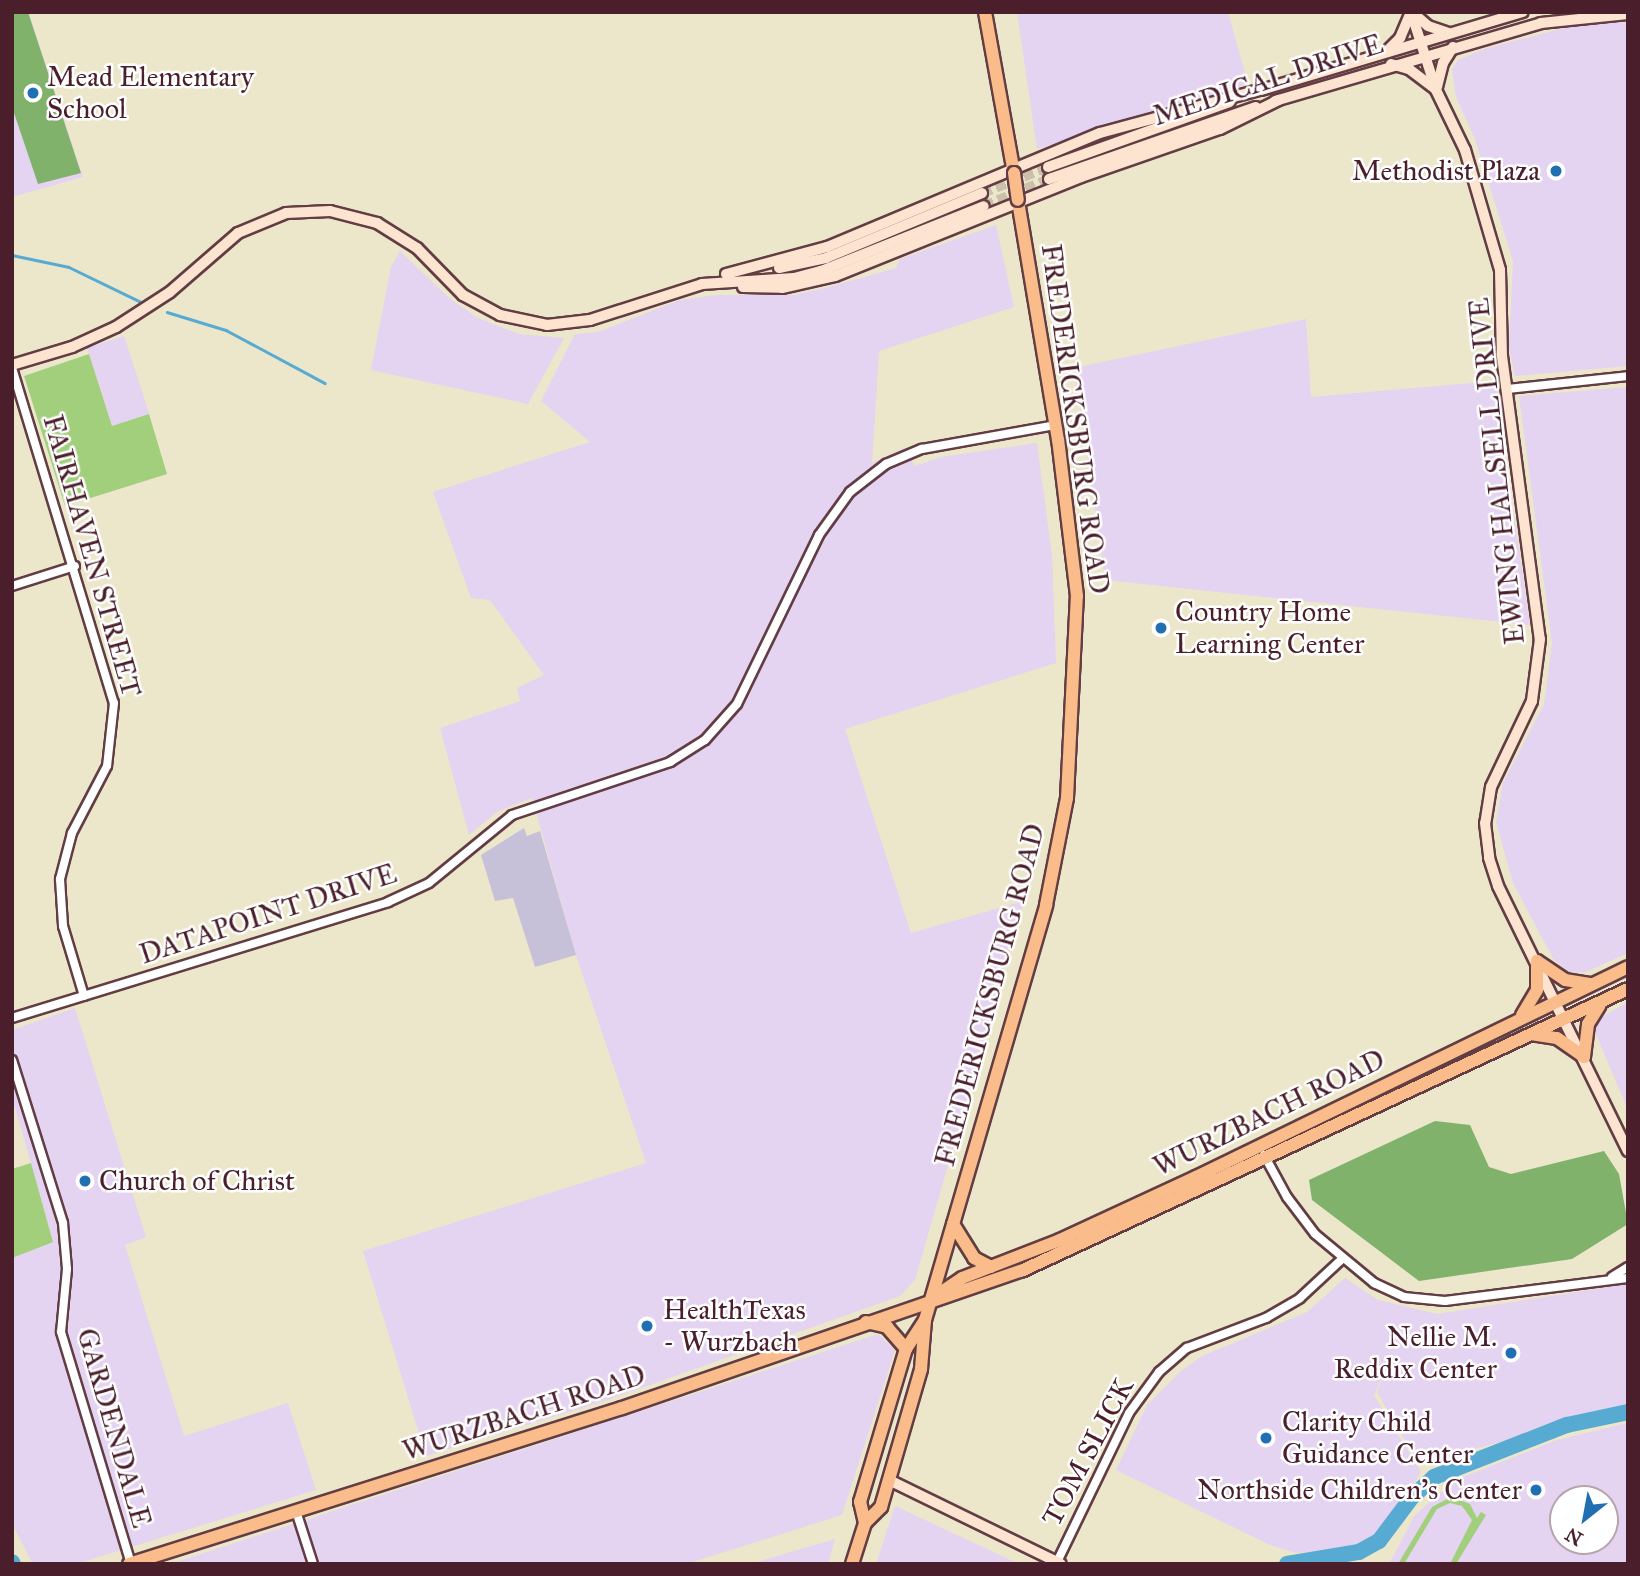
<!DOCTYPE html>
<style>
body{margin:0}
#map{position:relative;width:1640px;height:1576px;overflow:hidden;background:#ece7cb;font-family:"IM FELL Great Primer",serif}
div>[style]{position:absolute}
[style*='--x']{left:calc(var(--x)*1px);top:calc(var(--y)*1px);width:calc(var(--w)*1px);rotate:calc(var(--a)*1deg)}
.built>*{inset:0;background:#e4d3f1;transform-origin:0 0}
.industrial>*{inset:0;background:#c6c0d9}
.green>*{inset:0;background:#a2cf7c}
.forest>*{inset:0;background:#81b26c}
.stream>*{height:2.5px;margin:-1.25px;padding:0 1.25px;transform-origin:1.25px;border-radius:1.25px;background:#57abd3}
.river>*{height:16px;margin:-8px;padding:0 8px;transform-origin:8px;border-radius:8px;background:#57abd3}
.secondary-tunnel>*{height:10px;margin-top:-5px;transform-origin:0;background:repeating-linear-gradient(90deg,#ccbfab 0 10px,transparent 0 15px)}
.roads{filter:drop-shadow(2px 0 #623d43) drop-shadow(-2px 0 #623d43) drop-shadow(0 2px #623d43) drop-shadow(0 -2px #623d43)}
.street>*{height:8px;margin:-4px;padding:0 4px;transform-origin:4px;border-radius:4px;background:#fff}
.secondary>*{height:10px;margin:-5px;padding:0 5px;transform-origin:5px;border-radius:5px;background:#fde4d0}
.primary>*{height:12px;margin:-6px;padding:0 6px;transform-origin:6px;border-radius:6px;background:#f9bc8a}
.bridges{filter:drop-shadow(2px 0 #623d43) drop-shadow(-2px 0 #623d43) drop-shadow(0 2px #623d43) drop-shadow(0 -2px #623d43)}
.primary-bridge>*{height:12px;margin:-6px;padding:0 6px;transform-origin:6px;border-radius:6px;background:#f9bc8a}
.dots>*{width:19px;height:19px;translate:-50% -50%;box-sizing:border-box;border:4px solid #fff;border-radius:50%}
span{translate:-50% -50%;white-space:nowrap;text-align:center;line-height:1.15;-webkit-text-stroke:5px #fff;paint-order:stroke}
.poi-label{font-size:28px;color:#4a1f2b}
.left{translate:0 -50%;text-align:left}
.right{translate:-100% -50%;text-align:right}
.street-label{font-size:28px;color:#4a1f2b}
.frame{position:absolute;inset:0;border:14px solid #4a1f2b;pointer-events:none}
.north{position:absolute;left:1549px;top:1485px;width:70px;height:70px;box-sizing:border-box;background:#fff;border:2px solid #b7a5aa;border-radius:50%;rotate:211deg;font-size:19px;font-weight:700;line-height:28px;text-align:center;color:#4a1f2b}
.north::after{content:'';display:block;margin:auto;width:24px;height:32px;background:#1f6fb2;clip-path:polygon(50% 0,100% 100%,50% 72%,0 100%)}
</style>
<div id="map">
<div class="built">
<div style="clip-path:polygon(12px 12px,28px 12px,83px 177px,12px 197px)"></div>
<div style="clip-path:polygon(1017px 12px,1228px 12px,1248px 84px,1037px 149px)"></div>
<div style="clip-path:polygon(1612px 21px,1628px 23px,1628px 366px,1515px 376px,1509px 348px,1513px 261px,1475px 139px,1456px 97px,1452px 69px,1458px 60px,1484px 49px,1567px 27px)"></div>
<div style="clip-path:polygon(996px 225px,1014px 307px,879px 351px,872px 463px,904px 448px,915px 466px,941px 457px,1037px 443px,1052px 556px,1056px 663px,845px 729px,911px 933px,1024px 901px,915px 1280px,900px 1296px,605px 1401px,426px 1456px,363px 1251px,646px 1163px,576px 955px,532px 798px,497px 812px,469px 835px,440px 728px,520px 701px,517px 688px,544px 675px,490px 600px,471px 598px,433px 492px,590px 442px,541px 401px,575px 334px,598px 332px,680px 300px,716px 295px,794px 295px,825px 288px,896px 268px,900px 259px)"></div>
<div style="clip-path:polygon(400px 251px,449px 298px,478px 318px,519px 334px,564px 338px,528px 404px,371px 370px,391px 267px)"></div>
<div style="clip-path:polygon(1306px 319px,1311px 397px,1495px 381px,1530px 625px,1105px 580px,1074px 368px)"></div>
<div style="left:124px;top:336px;width:82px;height:39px;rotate:72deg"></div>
<div style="clip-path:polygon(1628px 387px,1628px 953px,1586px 972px,1569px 972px,1554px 960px,1513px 883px,1496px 822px,1503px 783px,1544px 704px,1552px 643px,1519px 396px)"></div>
<div style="clip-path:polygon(1628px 1002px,1628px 1110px,1595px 1032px,1598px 1019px)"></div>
<div style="clip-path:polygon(75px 1008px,146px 1237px,125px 1245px,184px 1436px,288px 1403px,316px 1490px,76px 1564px,33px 1564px,12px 1524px,12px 1258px,53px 1241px,12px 1097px,12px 1030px)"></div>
<div style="clip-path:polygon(1345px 1278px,1378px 1300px,1437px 1314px,1628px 1284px,1628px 1410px,1418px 1463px,1377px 1392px,1388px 1363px,1374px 1395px,1421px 1472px,1390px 1524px,1360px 1546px,1338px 1550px,1296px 1553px,1270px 1545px,1116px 1470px,1147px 1405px,1181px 1371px,1202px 1356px,1307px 1312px)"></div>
<div style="clip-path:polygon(878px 1334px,895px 1350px,842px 1515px,686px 1564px,170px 1564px)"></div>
<div style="clip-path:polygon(evenodd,1628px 1423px,1628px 1564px,1389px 1564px,1415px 1515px,1455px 1480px,1557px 1440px,1628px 1423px,1563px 1499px,1605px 1499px,1605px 1541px,1563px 1541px,1563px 1499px)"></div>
<div style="clip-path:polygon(895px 1506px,1019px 1564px,876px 1564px)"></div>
<div style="clip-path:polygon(835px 1539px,828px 1564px,750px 1564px)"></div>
</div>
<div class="industrial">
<div style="clip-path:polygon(524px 828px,527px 836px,540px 831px,576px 955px,535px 967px,513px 898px,495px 901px,481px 855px)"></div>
</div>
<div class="green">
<div style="clip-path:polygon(89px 354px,112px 426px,149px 414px,167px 474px,65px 506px,24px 376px)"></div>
<div style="clip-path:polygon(31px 1163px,53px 1242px,12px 1258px,12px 1169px)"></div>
<div style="clip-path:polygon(1451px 1497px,1470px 1504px,1477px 1518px,1481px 1512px,1486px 1515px,1456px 1564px,1450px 1564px,1472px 1520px,1462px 1506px,1450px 1503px,1437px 1509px,1404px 1564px,1398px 1564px,1432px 1507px)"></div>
</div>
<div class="forest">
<div style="clip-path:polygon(12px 12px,28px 12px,81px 173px,38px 184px,12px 107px)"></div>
<div style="clip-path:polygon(1435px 1121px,1470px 1125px,1489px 1167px,1511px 1174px,1604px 1151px,1619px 1174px,1628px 1224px,1572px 1259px,1419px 1281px,1312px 1200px,1309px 1180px)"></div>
</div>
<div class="stream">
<div style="--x:12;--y:255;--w:58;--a:11.9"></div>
<div style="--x:69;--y:267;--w:80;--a:25.9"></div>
<div style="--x:167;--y:312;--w:62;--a:17"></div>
<div style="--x:226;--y:330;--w:112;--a:28.2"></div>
</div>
<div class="river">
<div style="--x:12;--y:1562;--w:2;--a:63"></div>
<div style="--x:1287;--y:1564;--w:73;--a:-9.5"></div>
<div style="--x:1359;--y:1552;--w:23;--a:-29"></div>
<div style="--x:1379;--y:1541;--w:55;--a:-53.1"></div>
<div style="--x:1412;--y:1497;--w:30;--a:-42"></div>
<div style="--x:1434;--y:1477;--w:143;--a:-21.4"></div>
<div style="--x:1567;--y:1425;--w:62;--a:-12"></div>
</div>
<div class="secondary-tunnel">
<div style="--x:982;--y:193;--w:71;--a:-21.5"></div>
<div style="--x:984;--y:206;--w:70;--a:-22.6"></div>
</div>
<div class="roads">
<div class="street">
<div style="--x:12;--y:368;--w:350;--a:73.1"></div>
<div style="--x:114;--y:703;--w:63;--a:96.3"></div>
<div style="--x:107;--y:766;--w:76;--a:117.6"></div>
<div style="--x:72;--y:833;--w:48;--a:104.6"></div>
<div style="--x:60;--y:879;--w:47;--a:86.3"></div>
<div style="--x:63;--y:926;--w:73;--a:73.3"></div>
<div style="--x:1507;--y:389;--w:122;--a:-6.1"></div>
<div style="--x:12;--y:586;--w:66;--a:-17.6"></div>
<div style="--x:12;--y:1018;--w:393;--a:-17.1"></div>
<div style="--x:388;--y:902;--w:45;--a:-24.9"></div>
<div style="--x:429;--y:883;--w:107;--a:-39.3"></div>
<div style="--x:512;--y:815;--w:167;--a:-18.5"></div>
<div style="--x:670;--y:762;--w:41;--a:-32.2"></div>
<div style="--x:705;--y:740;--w:48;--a:-48.4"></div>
<div style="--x:737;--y:704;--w:188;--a:-64.1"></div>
<div style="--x:819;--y:535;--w:53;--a:-54.2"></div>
<div style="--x:850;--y:492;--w:46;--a:-37.9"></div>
<div style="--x:886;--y:464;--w:39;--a:-23"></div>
<div style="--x:922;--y:449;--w:135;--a:-10.2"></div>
<div style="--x:12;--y:1060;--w:171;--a:72.6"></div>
<div style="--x:63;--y:1223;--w:46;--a:85"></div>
<div style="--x:67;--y:1269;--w:63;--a:95.4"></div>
<div style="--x:61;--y:1332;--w:242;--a:73.2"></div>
<div style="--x:1264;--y:1155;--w:48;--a:61.3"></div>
<div style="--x:1287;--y:1197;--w:46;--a:52.9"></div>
<div style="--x:1315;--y:1234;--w:77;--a:39.7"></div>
<div style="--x:1374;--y:1283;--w:33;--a:25"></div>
<div style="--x:1404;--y:1297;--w:41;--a:5.6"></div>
<div style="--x:1445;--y:1301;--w:184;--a:-7.2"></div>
<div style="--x:1612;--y:1277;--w:19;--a:-32"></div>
<div style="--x:296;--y:1511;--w:56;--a:72.2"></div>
<div style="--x:1057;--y:1562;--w:165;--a:-64.2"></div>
<div style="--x:1129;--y:1413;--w:51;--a:-53.8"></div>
<div style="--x:1159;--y:1372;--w:37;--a:-41"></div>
<div style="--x:1187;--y:1348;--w:85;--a:-20.8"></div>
<div style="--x:1266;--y:1318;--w:39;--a:-30"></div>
<div style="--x:1300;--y:1298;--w:57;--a:-42.9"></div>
</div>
<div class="secondary">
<div style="--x:1411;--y:12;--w:82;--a:72.2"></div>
<div style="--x:1436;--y:90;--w:67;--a:64.2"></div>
<div style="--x:1465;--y:150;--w:125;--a:73.7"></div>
<div style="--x:1500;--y:270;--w:86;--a:88.7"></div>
<div style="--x:1502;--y:356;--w:286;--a:82.4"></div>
<div style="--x:1540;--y:639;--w:63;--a:97.4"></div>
<div style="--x:1532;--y:701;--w:95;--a:115.5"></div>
<div style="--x:1491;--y:787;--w:36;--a:99"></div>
<div style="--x:1485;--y:823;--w:35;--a:83"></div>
<div style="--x:1489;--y:858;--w:29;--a:72"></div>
<div style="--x:1498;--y:886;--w:295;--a:63.9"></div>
<div style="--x:1412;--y:12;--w:21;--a:41"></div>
<div style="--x:1428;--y:26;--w:21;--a:19"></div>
<div style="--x:1389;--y:49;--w:16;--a:-45"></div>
<div style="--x:1400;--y:38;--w:28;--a:-67"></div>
<div style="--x:1391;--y:64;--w:19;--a:16"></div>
<div style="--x:1409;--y:69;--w:31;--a:37"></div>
<div style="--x:1437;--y:87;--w:25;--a:-76"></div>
<div style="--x:1443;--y:63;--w:19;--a:-58"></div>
<div style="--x:1261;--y:90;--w:273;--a:-16.6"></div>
<div style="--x:1275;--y:101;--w:277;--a:-16.3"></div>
<div style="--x:1541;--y:23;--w:87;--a:-5.9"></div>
<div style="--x:1048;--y:167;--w:193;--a:-19.7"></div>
<div style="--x:1049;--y:179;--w:219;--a:-19.2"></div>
<div style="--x:779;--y:268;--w:48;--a:-12"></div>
<div style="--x:826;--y:258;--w:169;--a:-22.6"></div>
<div style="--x:726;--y:274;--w:105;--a:-15"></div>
<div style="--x:827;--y:247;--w:296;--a:-22.7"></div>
<div style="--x:1100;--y:133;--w:173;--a:-15.1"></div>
<div style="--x:743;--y:287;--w:39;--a:1"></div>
<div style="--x:782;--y:288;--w:54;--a:-12.8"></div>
<div style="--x:835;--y:276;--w:265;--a:-21.9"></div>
<div style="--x:1081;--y:177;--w:147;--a:-19.1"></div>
<div style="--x:1220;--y:129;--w:66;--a:-26.2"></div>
<div style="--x:12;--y:365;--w:63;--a:-16.7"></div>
<div style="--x:72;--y:347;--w:48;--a:-24.4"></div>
<div style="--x:116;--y:327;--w:64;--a:-32.9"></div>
<div style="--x:170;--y:292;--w:90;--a:-40.9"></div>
<div style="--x:238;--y:233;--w:52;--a:-22.6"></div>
<div style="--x:286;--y:213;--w:44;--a:-2.6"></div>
<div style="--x:330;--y:211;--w:49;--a:14.3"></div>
<div style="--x:377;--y:223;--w:47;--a:32"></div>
<div style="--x:417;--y:248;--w:66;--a:45.6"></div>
<div style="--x:463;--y:295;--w:42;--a:28.4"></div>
<div style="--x:500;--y:315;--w:48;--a:12"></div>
<div style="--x:547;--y:325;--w:43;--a:-6.6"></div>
<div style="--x:590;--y:320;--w:118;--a:-17.8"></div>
<div style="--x:702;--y:284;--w:92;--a:-3.7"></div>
<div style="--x:794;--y:278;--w:28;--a:-15"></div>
<div style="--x:821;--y:271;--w:175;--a:-21.7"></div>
<div style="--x:889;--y:1480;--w:191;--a:26"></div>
</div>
<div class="primary">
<div style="--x:985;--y:12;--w:164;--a:79.8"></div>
<div style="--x:1537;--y:961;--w:34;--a:34"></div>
<div style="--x:1565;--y:980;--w:25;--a:9"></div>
<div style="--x:1522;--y:1015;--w:29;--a:-59"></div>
<div style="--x:1537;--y:990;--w:29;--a:-90"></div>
<div style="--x:1531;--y:1034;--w:26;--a:9"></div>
<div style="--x:1557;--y:1038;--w:33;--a:35"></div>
<div style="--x:1584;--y:1057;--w:33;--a:-83"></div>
<div style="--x:1588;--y:1024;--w:22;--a:-58"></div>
<div style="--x:953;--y:1224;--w:40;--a:58"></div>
<div style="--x:974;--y:1258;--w:19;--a:28"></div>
<div style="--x:937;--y:1295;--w:30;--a:-34"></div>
<div style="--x:962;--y:1278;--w:105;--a:-21.2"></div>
<div style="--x:1060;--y:1240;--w:150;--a:-24.9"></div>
<div style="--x:1196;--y:1177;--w:480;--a:-25.9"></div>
<div style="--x:866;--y:1322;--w:22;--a:13"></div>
<div style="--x:887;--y:1327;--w:29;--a:49"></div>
<div style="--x:865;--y:1523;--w:22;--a:-103"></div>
<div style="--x:860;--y:1502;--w:160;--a:-73.3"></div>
<div style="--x:906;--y:1349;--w:35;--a:-57"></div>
<div style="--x:129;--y:1564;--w:517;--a:-17.56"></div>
<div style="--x:622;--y:1408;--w:422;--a:-19"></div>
<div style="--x:1021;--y:1271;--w:669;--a:-24.92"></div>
<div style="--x:852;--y:1564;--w:43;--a:-72.4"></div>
<div style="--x:865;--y:1523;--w:23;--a:-45"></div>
<div style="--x:881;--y:1507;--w:144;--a:-73.8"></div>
<div style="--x:921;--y:1369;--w:49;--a:-85.3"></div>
<div style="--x:925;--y:1320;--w:432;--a:-73.7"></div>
<div style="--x:1046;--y:905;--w:109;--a:-78.9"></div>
<div style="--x:1067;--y:798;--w:202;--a:-87.2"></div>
<div style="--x:1077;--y:596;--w:157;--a:-96.9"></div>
<div style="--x:1058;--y:440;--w:243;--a:-99.5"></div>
</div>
</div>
<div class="bridges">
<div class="primary-bridge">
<div style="--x:1014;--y:173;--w:27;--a:82"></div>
</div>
</div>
<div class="dots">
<div style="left:33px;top:93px;background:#1f6fb2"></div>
<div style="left:1556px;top:171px;background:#1f6fb2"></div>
<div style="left:1161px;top:628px;background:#1f6fb2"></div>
<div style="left:85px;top:1181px;background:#1f6fb2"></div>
<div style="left:647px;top:1326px;background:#1f6fb2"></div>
<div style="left:1511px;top:1353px;background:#1f6fb2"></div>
<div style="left:1266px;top:1438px;background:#1f6fb2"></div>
<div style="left:1536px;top:1490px;background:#1f6fb2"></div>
</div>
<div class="poi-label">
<span class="left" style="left:47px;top:93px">Mead Elementary<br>School</span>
<span class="right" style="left:1540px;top:171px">Methodist Plaza</span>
<span class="left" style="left:1175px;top:628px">Country Home<br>Learning Center</span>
<span class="left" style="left:99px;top:1181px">Church of Christ</span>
<span class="left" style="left:663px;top:1326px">HealthTexas<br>- Wurzbach</span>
<span class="right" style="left:1497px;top:1353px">Nellie M.<br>Reddix Center</span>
<span class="left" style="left:1282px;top:1438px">Clarity Child<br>Guidance Center</span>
<span class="right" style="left:1522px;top:1490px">Northside Children's Center</span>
</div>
<div class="street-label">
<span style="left:1268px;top:80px;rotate:-18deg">MEDICAL DRIVE</span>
<span style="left:1075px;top:419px;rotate:82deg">FREDERICKSBURG ROAD</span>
<span style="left:1497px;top:471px;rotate:-96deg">EWING HALSELL DRIVE</span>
<span style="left:92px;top:556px;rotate:74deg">FAIRHAVEN STREET</span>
<span style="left:268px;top:914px;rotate:-18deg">DATAPOINT DRIVE</span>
<span style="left:990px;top:995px;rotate:-75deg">FREDERICKSBURG ROAD</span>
<span style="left:1269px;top:1113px;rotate:-26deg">WURZBACH ROAD</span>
<span style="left:524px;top:1413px;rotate:-18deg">WURZBACH ROAD</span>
<span style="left:114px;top:1428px;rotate:74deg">GARDENDALE</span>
<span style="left:1088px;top:1452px;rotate:-62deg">TOM SLICK</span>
</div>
<div class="frame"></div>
<div class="north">N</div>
</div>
